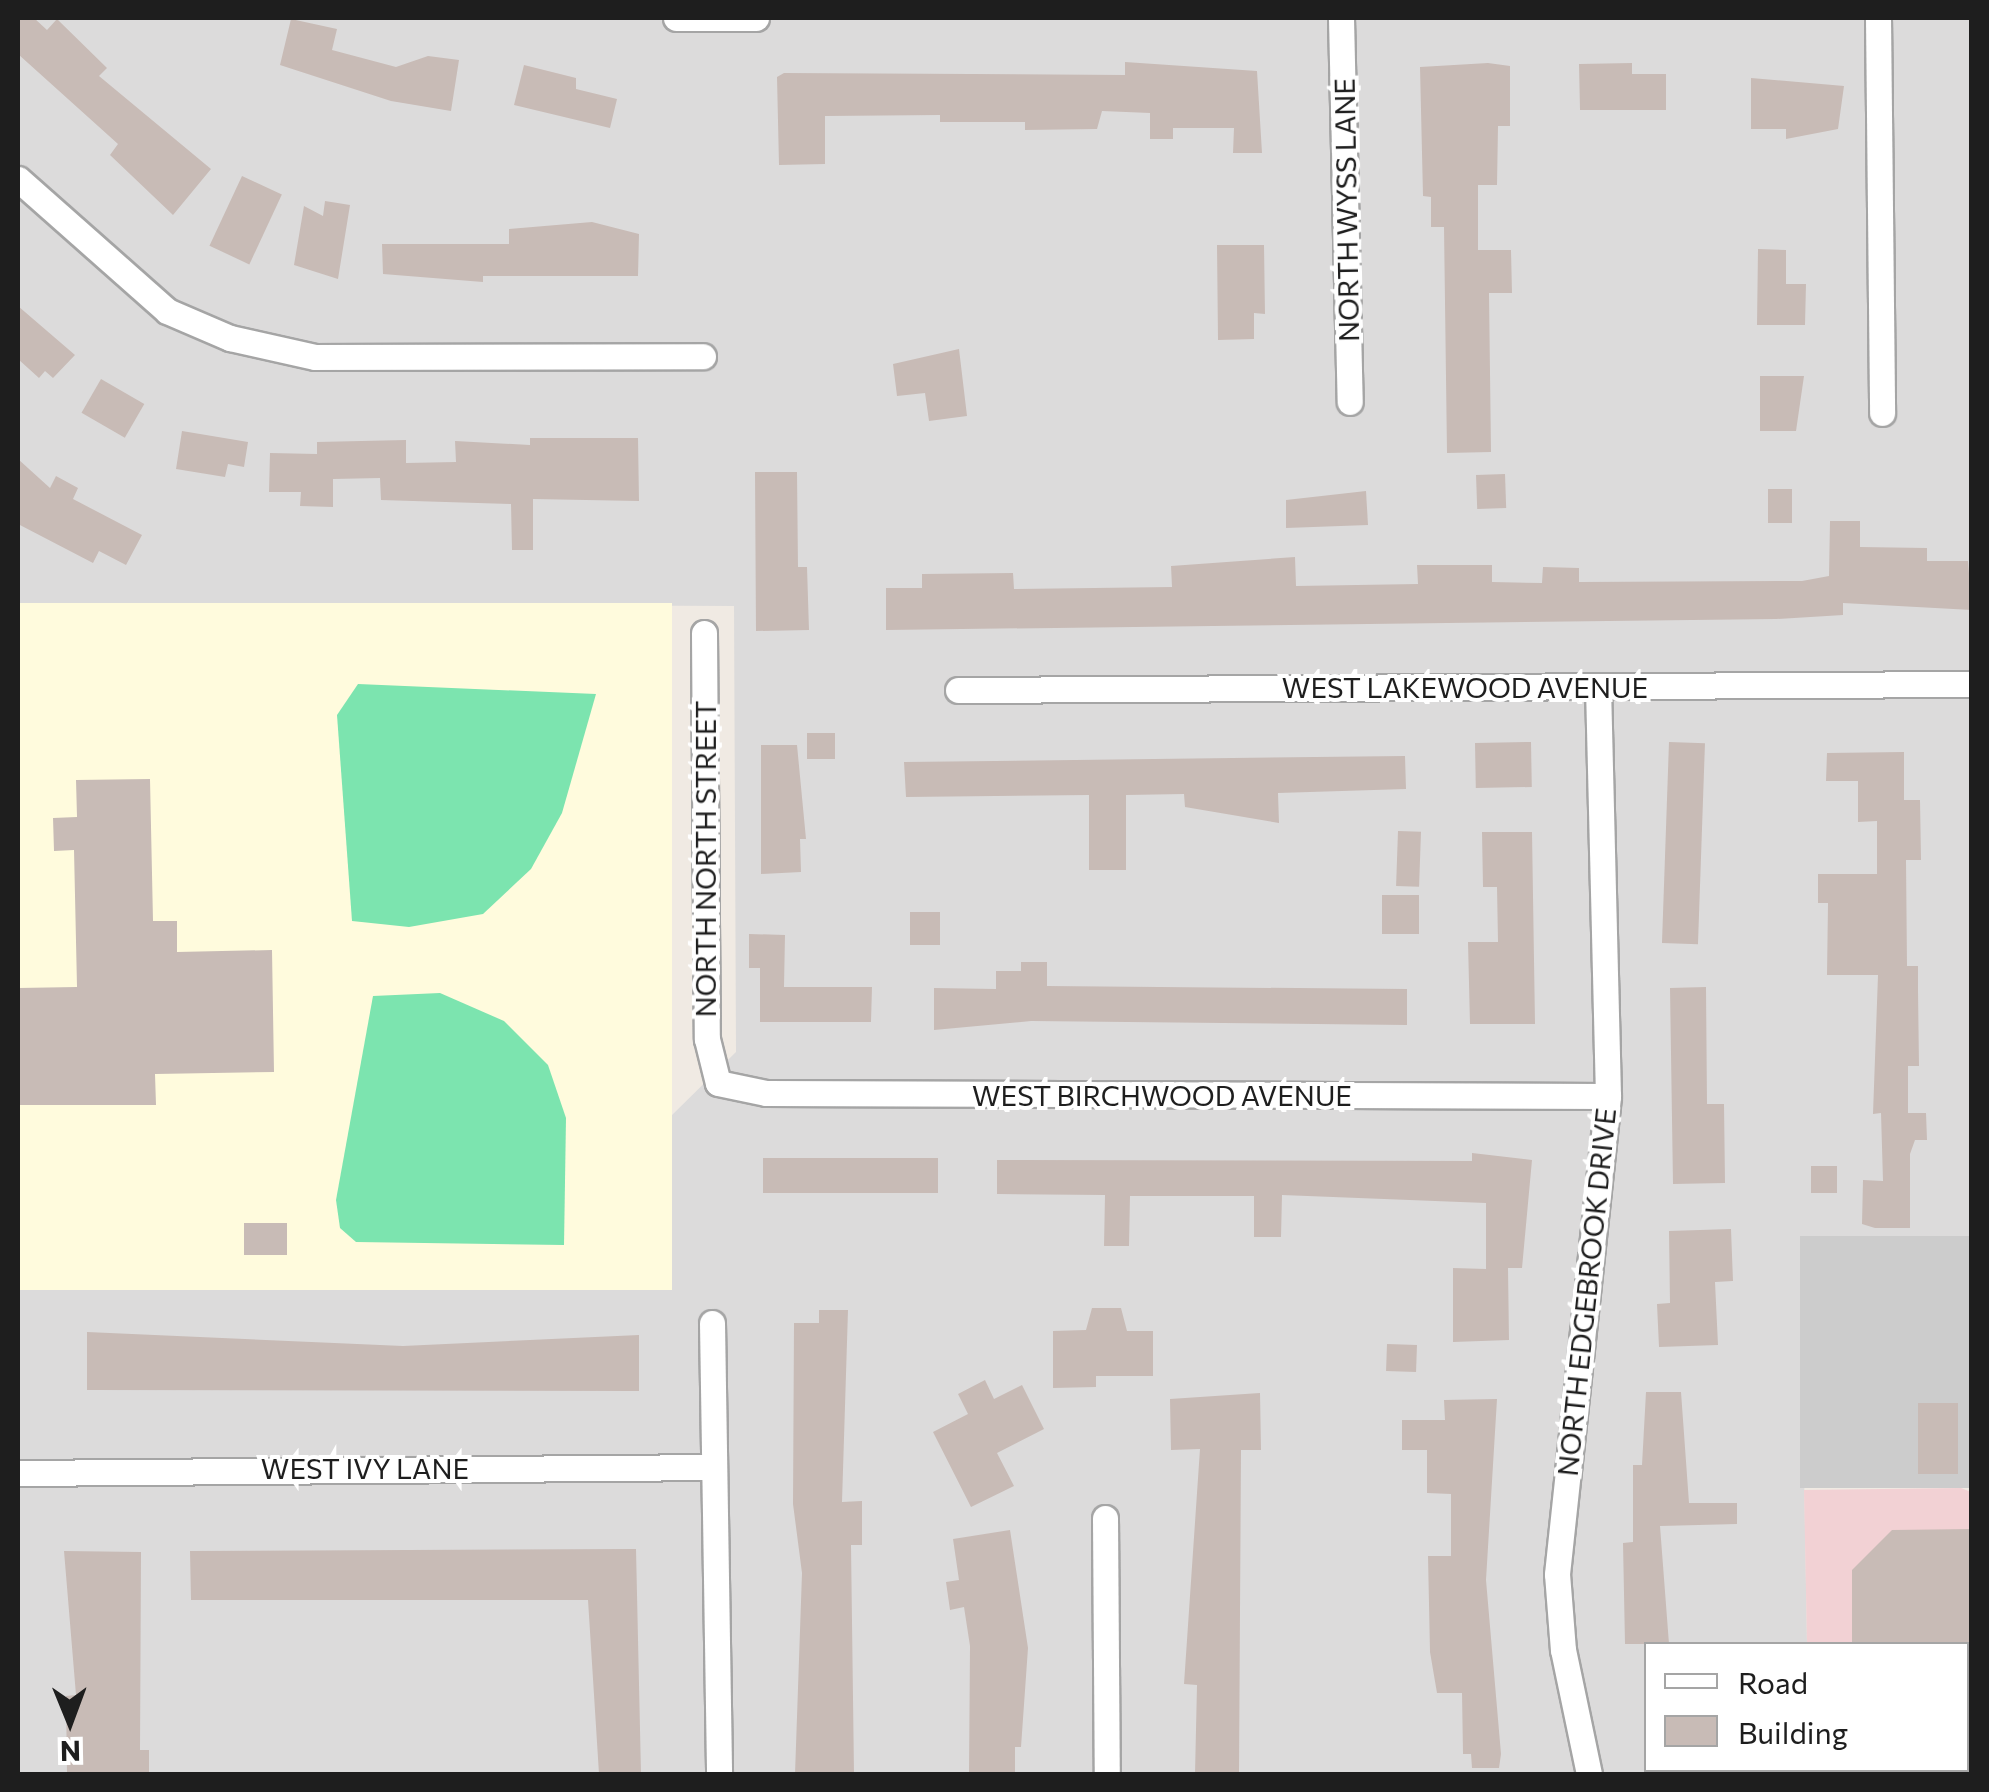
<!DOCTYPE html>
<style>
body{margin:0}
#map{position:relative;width:1989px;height:1792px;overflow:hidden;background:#f0eae3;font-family:Commissioner,sans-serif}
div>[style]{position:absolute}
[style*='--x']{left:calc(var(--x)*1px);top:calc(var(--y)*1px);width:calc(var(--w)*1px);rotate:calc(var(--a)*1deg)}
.residential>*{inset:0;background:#dcdbdb}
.commercial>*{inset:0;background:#f2d1d4}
.education>*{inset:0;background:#fffbdd;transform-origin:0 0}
.religious>*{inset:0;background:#ccc;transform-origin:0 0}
.pitch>*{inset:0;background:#7ce4af}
.building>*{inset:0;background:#c8bbb6;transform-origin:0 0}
.roads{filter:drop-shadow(2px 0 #a5a5a5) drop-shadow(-2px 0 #a5a5a5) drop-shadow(0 2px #a5a5a5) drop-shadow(0 -2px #a5a5a5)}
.minor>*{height:25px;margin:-12.5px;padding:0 12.5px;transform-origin:12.5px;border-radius:12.5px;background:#fff}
span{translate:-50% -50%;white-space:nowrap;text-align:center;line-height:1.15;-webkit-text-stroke:8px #fff;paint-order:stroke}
.street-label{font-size:28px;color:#1e1e1e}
.frame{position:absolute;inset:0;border:20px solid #1e1e1e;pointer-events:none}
.legend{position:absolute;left:1644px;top:1642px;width:325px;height:130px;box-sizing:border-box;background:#fff;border:2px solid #a5a5a5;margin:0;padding:12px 18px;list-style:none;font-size:30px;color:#1e1e1e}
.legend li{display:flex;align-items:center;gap:20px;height:50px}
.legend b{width:50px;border:2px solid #a5a5a5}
.north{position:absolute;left:20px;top:1672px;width:100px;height:100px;-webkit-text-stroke:8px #fff;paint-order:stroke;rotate:179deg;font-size:28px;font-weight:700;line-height:40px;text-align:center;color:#1e1e1e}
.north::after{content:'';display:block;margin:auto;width:35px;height:45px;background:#1e1e1e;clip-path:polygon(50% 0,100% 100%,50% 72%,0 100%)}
</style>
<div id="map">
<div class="residential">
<div style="clip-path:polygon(18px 18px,1971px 18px,1971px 1236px,1800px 1237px,1807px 1644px,1646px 1644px,1646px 1770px,1809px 1774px,18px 1774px,18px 1290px,671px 1284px,672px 1115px,736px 1052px,734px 606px,18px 603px)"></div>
</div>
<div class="commercial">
<div style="clip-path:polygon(1961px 1488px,1971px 1492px,1971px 1774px,1809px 1774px,1966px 1770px,1966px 1644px,1807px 1644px,1804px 1490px)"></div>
</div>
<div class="education">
<div style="left:18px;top:603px;width:654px;height:687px"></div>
</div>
<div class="religious">
<div style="left:1971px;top:1236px;width:252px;height:171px;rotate:90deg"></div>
</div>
<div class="pitch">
<div style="clip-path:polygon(358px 684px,596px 694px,562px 813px,531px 869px,483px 914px,409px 927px,352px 921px,337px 715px)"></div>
<div style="clip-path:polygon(440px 993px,504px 1021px,548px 1065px,566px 1118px,564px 1245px,356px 1242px,340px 1228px,336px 1200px,373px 996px)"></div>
</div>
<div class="building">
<div style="clip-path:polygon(18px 18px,34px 18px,47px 30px,57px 19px,107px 68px,99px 76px,211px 169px,173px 215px,110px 155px,118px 144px,18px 54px)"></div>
<div style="clip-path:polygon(291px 19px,337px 29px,332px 50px,396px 67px,428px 56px,459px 60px,451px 111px,391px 101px,280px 65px)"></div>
<div style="clip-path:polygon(1125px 62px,1257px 71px,1262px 153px,1233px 153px,1234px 128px,1173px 128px,1173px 139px,1150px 139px,1150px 113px,1102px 111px,1097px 129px,1025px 130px,1025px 122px,940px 122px,940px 115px,825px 116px,825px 164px,779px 165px,777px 77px,784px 73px,1125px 75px)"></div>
<div style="clip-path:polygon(1488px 63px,1510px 66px,1510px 126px,1498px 126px,1497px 185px,1478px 185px,1478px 250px,1511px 250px,1512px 293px,1489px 293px,1491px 452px,1447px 453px,1444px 227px,1431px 227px,1431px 197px,1423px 196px,1420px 67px)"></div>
<div style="clip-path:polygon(1632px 63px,1632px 74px,1666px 74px,1666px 110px,1580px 110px,1579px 64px)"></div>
<div style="clip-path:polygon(524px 65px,576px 78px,576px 89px,617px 99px,610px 128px,514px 105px)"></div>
<div style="clip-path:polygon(1751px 78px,1844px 86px,1838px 129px,1786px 139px,1786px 129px,1751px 129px)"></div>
<div style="left:242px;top:176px;width:44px;height:77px;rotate:25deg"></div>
<div style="clip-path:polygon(325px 201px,350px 205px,338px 279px,294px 265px,304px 206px,323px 216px)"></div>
<div style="clip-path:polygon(592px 222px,639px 234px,638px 276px,483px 276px,483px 282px,383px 274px,382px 244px,509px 244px,509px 229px)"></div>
<div style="clip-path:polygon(1217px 245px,1264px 245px,1265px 314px,1254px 313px,1254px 339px,1218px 340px)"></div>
<div style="clip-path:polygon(1758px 249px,1786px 250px,1786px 284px,1806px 284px,1805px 325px,1757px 325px)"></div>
<div style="clip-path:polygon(18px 306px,75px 355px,53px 378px,45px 371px,39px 378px,18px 359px)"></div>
<div style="clip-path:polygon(959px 349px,967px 416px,929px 421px,925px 393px,897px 396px,893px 364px)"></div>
<div style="clip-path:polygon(1760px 376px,1804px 376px,1796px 431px,1760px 431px)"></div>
<div style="left:101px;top:379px;width:50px;height:39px;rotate:30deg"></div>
<div style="clip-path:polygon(182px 431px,248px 442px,244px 467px,228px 464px,225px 477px,176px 469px)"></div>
<div style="clip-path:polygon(530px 438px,638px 438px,639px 501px,533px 499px,533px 550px,512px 550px,511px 504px,381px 500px,380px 478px,333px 479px,333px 507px,300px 506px,301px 492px,269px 492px,270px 453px,317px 454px,317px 442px,406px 440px,406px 463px,456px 462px,455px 441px,530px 445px)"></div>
<div style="clip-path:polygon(18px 459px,50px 488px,56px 476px,78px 488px,73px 499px,142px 535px,126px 565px,99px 551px,93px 563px,18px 524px)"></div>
<div style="clip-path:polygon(755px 472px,797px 472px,798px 567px,807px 567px,809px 630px,756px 631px)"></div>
<div style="left:1505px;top:474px;width:34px;height:29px;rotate:88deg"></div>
<div style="left:1768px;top:489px;width:24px;height:34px"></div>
<div style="clip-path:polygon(1366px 491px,1368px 525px,1286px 528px,1286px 500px)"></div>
<div style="clip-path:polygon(1830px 521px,1860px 521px,1860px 547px,1927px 548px,1927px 561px,1968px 561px,1972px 610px,1843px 603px,1843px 615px,1776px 619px,886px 630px,886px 588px,922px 588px,922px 574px,1013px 573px,1014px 589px,1172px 587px,1171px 566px,1295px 557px,1296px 586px,1418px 584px,1417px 565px,1492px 565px,1492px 582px,1542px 583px,1543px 567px,1579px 568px,1579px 582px,1802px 581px,1829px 576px)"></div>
<div style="left:807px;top:733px;width:28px;height:26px"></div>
<div style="left:1531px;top:742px;width:45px;height:56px;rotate:89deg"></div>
<div style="left:1669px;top:742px;width:36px;height:201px;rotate:2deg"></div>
<div style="clip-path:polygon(761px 745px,797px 745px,806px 839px,800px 839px,801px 872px,761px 874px)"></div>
<div style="clip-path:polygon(1904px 752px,1904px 800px,1920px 800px,1921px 860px,1906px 860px,1907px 966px,1918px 966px,1918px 990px,1919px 1066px,1908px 1066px,1908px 1113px,1926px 1113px,1927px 1140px,1915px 1140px,1910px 1154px,1910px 1228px,1875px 1228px,1862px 1224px,1863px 1180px,1883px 1181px,1881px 1113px,1873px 1114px,1878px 975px,1827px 975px,1828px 903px,1818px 903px,1818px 874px,1877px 874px,1877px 821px,1858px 822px,1858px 781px,1826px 781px,1827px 753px)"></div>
<div style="clip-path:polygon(1405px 756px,1406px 789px,1278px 793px,1279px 823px,1185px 807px,1184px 794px,1126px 795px,1126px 870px,1089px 870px,1089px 795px,906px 797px,904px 762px)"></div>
<div style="clip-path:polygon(150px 779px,153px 921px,177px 921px,177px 952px,272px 950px,274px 1072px,155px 1074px,156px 1105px,18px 1105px,18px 988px,77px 987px,74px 850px,54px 851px,53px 818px,77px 817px,76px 780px)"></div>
<div style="left:1398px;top:831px;width:23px;height:55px;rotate:2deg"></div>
<div style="clip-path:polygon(1482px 832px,1532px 832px,1535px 1024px,1470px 1024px,1468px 942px,1498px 942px,1497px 887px,1483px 887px)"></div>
<div style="left:1382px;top:895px;width:37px;height:39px"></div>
<div style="left:910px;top:912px;width:30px;height:33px"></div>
<div style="clip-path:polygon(749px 934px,785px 935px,784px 987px,872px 987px,871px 1022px,760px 1022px,760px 968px,749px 968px)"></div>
<div style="clip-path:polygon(1021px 962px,1047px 962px,1047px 986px,1407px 989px,1407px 1025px,1031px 1021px,934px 1030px,934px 988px,996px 989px,996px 971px,1021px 971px)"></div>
<div style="clip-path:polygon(1706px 987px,1707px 1104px,1724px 1104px,1725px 1183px,1673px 1184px,1670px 988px)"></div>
<div style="clip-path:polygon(1472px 1153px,1532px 1160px,1522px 1268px,1508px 1268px,1509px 1340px,1453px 1342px,1453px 1268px,1486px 1269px,1486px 1203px,1282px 1195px,1281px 1237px,1254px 1237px,1254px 1196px,1130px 1196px,1129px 1246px,1104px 1246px,1105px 1195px,997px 1194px,997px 1160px,1472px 1161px)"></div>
<div style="left:763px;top:1158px;width:175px;height:35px"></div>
<div style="left:1811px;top:1166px;width:26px;height:27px"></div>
<div style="left:244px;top:1223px;width:43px;height:32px"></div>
<div style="clip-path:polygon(1731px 1229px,1733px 1281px,1715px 1282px,1718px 1345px,1659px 1347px,1657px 1304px,1670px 1303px,1669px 1231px)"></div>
<div style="clip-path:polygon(1092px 1308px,1121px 1308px,1127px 1331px,1153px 1331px,1153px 1376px,1096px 1376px,1096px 1387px,1053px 1388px,1053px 1331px,1086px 1330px)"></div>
<div style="clip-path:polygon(819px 1310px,848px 1310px,842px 1502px,862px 1501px,862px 1545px,851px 1545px,854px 1774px,795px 1774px,802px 1573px,793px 1504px,794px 1323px,819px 1323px)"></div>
<div style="clip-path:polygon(87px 1332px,403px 1346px,639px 1335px,639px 1391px,87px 1390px)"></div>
<div style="left:1387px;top:1344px;width:30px;height:27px;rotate:2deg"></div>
<div style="clip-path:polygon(985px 1380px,994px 1399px,1022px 1385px,1044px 1429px,997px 1453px,1014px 1486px,971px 1507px,933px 1432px,968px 1414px,958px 1394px)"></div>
<div style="clip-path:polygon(1646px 1392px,1681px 1392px,1689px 1503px,1737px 1503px,1737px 1524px,1660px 1526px,1669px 1644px,1625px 1644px,1623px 1543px,1633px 1542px,1633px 1465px,1642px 1465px)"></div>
<div style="clip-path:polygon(1260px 1393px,1261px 1450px,1241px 1450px,1239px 1774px,1195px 1774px,1197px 1685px,1184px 1684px,1200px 1449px,1171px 1450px,1170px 1399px)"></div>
<div style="clip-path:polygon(1497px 1399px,1486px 1580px,1501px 1754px,1499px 1768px,1472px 1768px,1471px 1754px,1463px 1754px,1462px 1693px,1437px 1693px,1430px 1652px,1428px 1556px,1451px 1556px,1451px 1494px,1427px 1493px,1427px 1450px,1402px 1450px,1402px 1420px,1445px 1420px,1444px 1400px)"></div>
<div style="left:1918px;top:1403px;width:40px;height:71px"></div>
<div style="clip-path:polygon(1972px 1529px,1972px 1644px,1852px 1644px,1852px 1570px,1892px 1530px)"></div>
<div style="clip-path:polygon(1010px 1530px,1028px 1648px,1021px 1747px,1015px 1747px,1015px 1774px,969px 1774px,970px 1646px,964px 1607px,950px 1610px,946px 1582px,959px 1580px,953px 1539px)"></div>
<div style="clip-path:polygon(636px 1549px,641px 1774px,599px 1774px,588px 1600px,191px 1600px,190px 1551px)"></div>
<div style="clip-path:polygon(64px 1551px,141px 1552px,140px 1750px,149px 1750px,149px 1774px,67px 1774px,66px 1696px,76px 1695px)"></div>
</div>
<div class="roads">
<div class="minor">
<div style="--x:676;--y:18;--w:80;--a:0"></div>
<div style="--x:1341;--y:18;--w:384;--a:88.7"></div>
<div style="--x:1878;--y:18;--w:395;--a:89.4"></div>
<div style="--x:18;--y:179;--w:199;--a:41.5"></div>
<div style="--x:167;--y:311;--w:69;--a:23.2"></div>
<div style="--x:230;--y:338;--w:87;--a:12.6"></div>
<div style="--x:315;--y:357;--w:388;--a:-0.1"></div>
<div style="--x:704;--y:633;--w:406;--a:89.6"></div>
<div style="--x:707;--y:1039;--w:45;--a:76"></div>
<div style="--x:718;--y:1083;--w:49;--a:11.8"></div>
<div style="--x:766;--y:1093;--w:842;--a:0.2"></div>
<div style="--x:958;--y:690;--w:1014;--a:-0.34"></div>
<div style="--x:712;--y:1323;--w:451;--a:89.1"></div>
<div style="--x:18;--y:1473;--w:695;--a:-0.49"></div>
<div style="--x:1105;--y:1518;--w:256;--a:89.6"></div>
<div style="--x:1589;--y:1774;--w:127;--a:-101.8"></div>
<div style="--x:1563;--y:1650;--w:76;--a:-94.5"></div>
<div style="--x:1557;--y:1574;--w:481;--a:-83.9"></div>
<div style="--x:1608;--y:1096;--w:410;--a:-91.4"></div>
</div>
</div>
<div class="street-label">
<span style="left:1346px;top:210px;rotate:-91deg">NORTH WYSS LANE</span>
<span style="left:1465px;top:687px">WEST LAKEWOOD AVENUE</span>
<span style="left:705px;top:859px;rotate:-90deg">NORTH NORTH STREET</span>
<span style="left:1162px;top:1095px">WEST BIRCHWOOD AVENUE</span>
<span style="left:1586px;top:1292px;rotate:-84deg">NORTH EDGEBROOK DRIVE</span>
<span style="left:365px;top:1468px">WEST IVY LANE</span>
</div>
<div class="frame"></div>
<ul class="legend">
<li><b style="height:12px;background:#fff"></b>Road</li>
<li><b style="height:28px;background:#c8bbb6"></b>Building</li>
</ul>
<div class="north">N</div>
</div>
